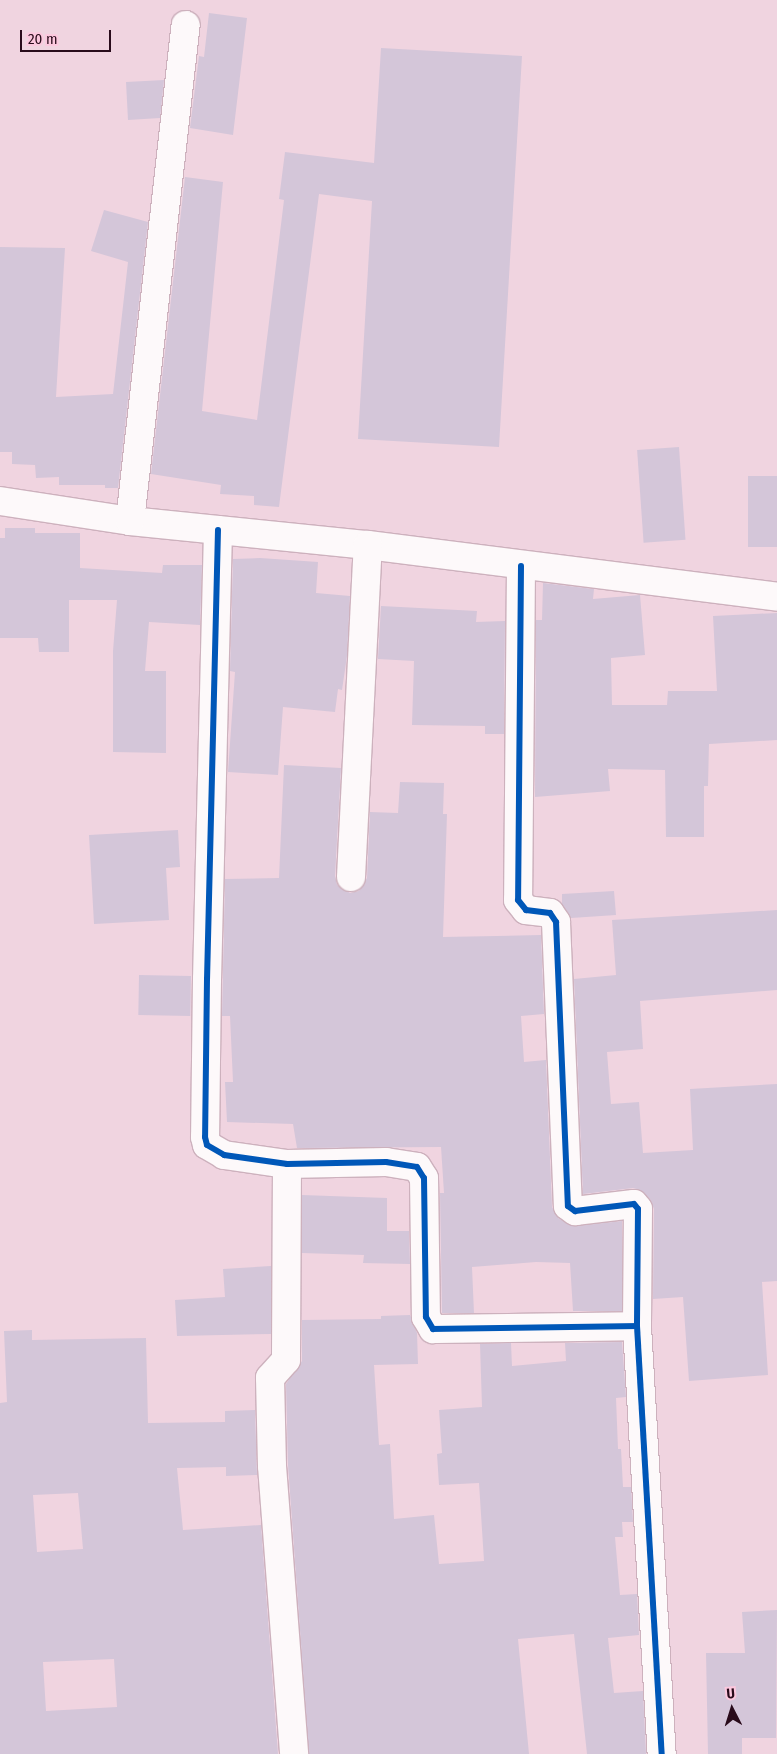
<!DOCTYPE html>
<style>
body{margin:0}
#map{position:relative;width:777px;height:1754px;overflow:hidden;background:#f0d4e0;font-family:"Fira Sans Condensed",sans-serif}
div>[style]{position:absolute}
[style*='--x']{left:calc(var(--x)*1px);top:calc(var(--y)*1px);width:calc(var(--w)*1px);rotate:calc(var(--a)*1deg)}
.building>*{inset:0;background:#d4c6d9;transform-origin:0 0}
.roads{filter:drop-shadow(1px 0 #cdb1bd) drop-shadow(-1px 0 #cdb1bd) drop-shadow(0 1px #cdb1bd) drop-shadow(0 -1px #cdb1bd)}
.minor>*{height:28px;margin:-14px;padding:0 14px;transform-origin:14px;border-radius:14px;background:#fdf9fa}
.cycleway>*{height:6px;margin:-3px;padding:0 3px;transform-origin:3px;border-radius:3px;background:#0057b8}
span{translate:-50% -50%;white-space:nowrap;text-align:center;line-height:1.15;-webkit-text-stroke:4px #fcc8de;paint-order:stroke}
.north{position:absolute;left:707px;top:1684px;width:50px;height:50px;-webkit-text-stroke:4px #fcc8de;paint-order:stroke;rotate:355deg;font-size:14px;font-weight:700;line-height:20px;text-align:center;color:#290b1b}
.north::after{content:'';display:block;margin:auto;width:18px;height:22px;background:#290b1b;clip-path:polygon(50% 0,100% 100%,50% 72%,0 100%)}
.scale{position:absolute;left:20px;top:30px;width:91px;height:22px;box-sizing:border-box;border:2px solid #290b1b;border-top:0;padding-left:6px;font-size:15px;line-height:18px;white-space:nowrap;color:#290b1b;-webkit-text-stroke:4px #fcc8de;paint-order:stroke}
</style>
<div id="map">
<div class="building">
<div style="clip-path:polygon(209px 13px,247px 18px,233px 135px,190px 128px,199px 56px,204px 57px)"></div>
<div style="clip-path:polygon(381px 48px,522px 56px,499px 447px,358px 439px,372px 201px,319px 194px,279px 507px,254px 505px,254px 496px,220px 494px,221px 485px,151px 474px,185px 177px,223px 182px,202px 411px,257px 420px,284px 200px,279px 199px,285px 152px,374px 163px)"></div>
<div style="clip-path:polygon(164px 80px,160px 118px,128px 120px,126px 82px)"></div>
<div style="clip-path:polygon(104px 210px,148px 222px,118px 488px,105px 488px,105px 485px,59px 485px,59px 477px,36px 478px,35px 465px,12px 464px,12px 452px,0 452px,0 247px,65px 248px,56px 397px,113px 394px,128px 262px,91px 251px)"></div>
<div style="left:679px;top:447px;width:93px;height:42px;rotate:86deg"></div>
<div style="left:777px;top:476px;width:71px;height:29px;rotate:90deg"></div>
<div style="clip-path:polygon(5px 528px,35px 528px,35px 533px,80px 533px,80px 568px,162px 573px,163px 565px,202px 565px,200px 625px,149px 622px,145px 671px,166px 671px,166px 753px,113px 752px,113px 651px,117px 600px,69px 600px,69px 652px,39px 652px,38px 638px,0 638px,0 538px,5px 538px)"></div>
<div style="clip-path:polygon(260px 558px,318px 562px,316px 593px,350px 596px,347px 656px,342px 690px,338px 689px,335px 712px,283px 707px,278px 775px,228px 772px,235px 672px,230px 671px,233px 559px)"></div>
<div style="clip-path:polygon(543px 583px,594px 589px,593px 599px,640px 595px,645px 655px,611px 658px,612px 705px,667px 705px,668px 691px,717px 691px,713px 616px,777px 613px,777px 740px,709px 744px,708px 786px,704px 786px,704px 837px,666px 837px,665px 770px,608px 769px,610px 791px,535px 797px,536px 620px,542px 620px)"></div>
<div style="clip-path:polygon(381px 606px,477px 611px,476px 622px,505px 621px,504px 734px,485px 734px,485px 726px,412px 725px,414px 661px,378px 659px)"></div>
<div style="clip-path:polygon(284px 765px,341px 768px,335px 876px,337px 885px,350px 893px,359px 891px,367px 878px,370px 812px,398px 813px,400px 782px,444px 783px,443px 814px,447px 814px,443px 937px,541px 935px,544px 1014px,521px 1016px,524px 1062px,546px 1060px,552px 1207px,559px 1219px,576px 1226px,622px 1221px,622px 1311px,573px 1311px,570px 1263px,536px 1262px,472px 1267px,474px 1313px,442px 1313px,440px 1193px,444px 1193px,441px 1147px,297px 1148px,293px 1124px,227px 1122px,225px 1082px,233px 1082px,230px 1016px,222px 1016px,225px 879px,279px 878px)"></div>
<div style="clip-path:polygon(178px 830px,180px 867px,166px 868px,169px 920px,94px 924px,89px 835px)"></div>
<div style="clip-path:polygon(614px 891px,616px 915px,571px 918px,562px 904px,562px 894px)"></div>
<div style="clip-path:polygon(777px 910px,777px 990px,640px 1001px,643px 1049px,607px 1052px,611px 1104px,639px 1102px,643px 1153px,693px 1150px,690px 1089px,777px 1084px,777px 1281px,762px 1282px,768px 1375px,689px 1381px,683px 1297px,653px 1299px,654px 1209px,650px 1199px,640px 1190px,633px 1188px,583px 1194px,574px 979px,616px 975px,612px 920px)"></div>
<div style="left:139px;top:975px;width:52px;height:40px;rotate:1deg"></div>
<div style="clip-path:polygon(302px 1195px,387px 1198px,387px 1231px,409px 1231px,410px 1264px,363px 1263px,364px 1255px,302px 1253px)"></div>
<div style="clip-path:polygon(271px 1266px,271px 1334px,177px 1336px,175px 1300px,225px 1297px,223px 1269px)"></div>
<div style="clip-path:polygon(410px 1315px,417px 1333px,418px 1364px,374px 1365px,379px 1445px,390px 1444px,394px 1519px,434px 1515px,439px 1564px,484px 1561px,479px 1483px,439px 1485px,437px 1454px,442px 1453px,439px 1410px,482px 1407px,480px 1344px,511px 1343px,512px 1366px,566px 1361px,565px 1343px,622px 1342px,626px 1397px,616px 1398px,618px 1449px,621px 1449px,623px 1487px,631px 1487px,633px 1522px,622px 1522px,623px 1537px,615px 1537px,620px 1595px,637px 1594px,639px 1635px,608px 1638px,614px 1693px,643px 1691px,646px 1754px,587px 1754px,574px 1634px,518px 1639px,529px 1754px,309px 1754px,288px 1465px,286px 1384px,302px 1361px,302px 1320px,381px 1319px,381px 1316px)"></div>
<div style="clip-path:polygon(evenodd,32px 1330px,32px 1340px,146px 1338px,148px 1423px,225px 1422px,225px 1411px,255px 1410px,257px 1475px,226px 1476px,226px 1467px,177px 1468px,183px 1530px,261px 1525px,278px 1754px,0 1754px,0 1403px,7px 1402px,4px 1331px,32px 1330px,78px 1493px,83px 1549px,37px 1552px,33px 1495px,78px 1493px,32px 1330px,114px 1659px,117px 1707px,46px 1711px,43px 1662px,114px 1659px)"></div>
<div style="clip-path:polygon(777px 1610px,776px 1738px,742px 1738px,742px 1754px,708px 1754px,706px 1653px,745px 1653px,742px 1612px)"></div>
</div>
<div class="roads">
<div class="minor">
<div style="--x:0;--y:501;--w:132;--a:8.7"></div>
<div style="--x:130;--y:521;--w:239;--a:5.8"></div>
<div style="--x:368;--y:545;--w:412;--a:7.2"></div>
<div style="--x:130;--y:521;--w:499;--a:-83.6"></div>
<div style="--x:218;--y:530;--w:449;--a:91.4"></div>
<div style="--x:207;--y:979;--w:158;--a:90.7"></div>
<div style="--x:205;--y:1137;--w:8;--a:76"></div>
<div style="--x:207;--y:1145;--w:20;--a:30"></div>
<div style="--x:224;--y:1155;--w:64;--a:8.1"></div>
<div style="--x:287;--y:1164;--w:99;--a:-1.2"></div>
<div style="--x:386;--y:1162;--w:31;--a:9"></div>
<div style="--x:417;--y:1167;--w:13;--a:58"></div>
<div style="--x:424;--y:1178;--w:139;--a:89.2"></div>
<div style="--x:426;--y:1317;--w:14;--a:60"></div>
<div style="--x:433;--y:1329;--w:204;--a:-0.8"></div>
<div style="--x:521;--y:566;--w:334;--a:90.5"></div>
<div style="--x:518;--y:900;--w:13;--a:51"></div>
<div style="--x:526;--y:910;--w:24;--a:7"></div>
<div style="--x:550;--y:913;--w:11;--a:56"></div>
<div style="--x:556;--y:922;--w:284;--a:87.6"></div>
<div style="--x:568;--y:1206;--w:9;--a:36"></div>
<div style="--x:575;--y:1211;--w:59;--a:-6.8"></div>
<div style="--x:634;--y:1204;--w:6;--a:51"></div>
<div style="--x:638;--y:1209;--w:117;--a:90.5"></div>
<div style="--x:637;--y:1326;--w:429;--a:86.7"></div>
<div style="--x:351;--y:877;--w:332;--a:-87.1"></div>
<div style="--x:287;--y:1164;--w:196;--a:90.3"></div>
<div style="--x:286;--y:1360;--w:24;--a:132"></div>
<div style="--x:270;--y:1378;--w:88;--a:88.7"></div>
<div style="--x:272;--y:1466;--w:289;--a:85.6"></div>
</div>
</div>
<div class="cycleway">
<div style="--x:218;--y:530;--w:449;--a:91.4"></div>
<div style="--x:207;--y:979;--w:158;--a:90.7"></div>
<div style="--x:205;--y:1137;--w:8;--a:76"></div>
<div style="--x:207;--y:1145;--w:20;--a:30"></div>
<div style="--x:224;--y:1155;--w:64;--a:8.1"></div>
<div style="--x:287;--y:1164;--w:99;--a:-1.2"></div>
<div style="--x:386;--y:1162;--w:31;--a:9"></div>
<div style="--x:417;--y:1167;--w:13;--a:58"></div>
<div style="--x:424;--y:1178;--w:139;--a:89.2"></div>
<div style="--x:426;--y:1317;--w:14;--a:60"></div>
<div style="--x:433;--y:1329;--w:204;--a:-0.8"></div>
<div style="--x:521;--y:566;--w:334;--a:90.5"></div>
<div style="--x:518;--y:900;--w:13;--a:51"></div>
<div style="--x:526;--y:910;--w:24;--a:7"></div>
<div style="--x:550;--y:913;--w:11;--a:56"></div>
<div style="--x:556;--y:922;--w:284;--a:87.6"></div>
<div style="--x:568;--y:1206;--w:9;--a:36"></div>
<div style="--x:575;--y:1211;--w:59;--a:-6.8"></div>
<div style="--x:634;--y:1204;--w:6;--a:51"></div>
<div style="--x:638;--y:1209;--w:117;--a:90.5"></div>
<div style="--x:637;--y:1326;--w:429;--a:86.7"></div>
</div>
<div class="north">U</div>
<div class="scale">20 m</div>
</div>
